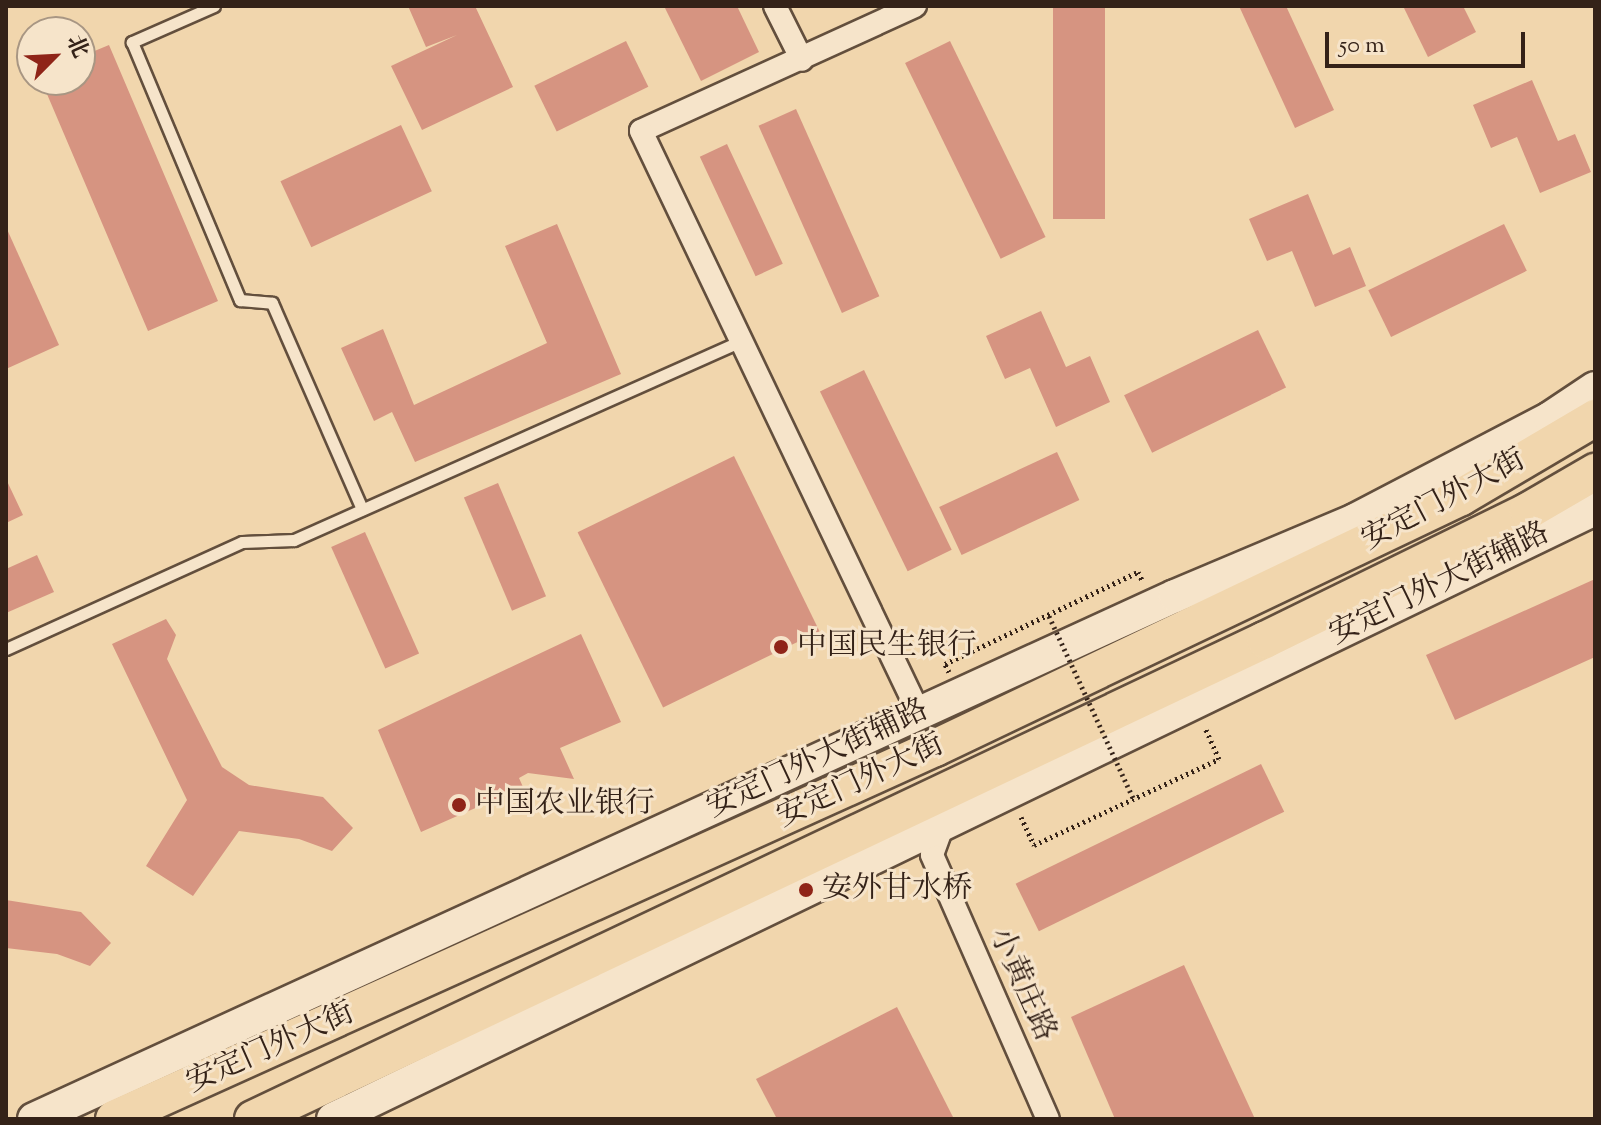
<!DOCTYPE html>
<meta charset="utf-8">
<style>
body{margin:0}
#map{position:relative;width:1601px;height:1125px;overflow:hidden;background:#f1d6ad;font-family:"Sorts Mill Goudy","Noto Serif SC",serif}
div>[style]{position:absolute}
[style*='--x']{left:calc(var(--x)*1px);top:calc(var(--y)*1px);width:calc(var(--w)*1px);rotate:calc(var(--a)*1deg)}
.building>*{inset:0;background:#d69481;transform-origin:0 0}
.path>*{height:5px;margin-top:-2.5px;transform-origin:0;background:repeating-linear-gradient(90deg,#342218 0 2px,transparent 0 6px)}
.roads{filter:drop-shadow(2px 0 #634f3d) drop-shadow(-2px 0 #634f3d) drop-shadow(0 2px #634f3d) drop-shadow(0 -2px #634f3d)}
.lane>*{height:11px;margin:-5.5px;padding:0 5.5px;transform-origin:5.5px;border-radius:5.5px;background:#f6e4ca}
.street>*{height:22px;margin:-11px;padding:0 11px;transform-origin:11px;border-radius:11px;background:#f6e4ca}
.secondary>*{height:32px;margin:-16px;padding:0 16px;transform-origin:16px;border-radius:16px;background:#f6e4ca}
.primary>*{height:36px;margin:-18px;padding:0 18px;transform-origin:18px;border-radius:18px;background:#f1d6ad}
.path-bridge>*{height:5px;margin-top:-2.5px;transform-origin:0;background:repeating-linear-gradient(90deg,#342218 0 2px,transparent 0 6px)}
.dots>*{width:22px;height:22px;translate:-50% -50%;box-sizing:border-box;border:4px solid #f6e4ca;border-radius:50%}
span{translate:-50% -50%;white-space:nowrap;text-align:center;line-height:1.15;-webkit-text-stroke:6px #f6e4ca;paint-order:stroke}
.street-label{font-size:30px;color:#342218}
.poi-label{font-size:30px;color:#342218}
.left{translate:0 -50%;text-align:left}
.frame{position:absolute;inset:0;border:8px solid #342218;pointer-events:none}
.north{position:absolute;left:16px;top:16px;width:80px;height:80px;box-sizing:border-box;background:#f6e4ca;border:2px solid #a89683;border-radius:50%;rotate:66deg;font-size:22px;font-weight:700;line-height:32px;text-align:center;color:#342218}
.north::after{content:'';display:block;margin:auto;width:28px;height:36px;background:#8f2418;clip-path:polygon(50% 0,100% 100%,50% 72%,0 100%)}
.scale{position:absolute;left:1325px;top:32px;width:200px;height:36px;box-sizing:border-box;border:4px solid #342218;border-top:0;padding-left:10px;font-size:24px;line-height:28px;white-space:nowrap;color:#342218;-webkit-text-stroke:6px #f6e4ca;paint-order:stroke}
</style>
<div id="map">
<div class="building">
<div style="clip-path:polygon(408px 6px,475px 6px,513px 87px,422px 130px,391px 66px,457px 35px,426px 47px)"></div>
<div style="clip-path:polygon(664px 6px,737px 6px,759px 52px,701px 81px)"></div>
<div style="left:1053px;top:6px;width:52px;height:213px"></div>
<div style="clip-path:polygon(1239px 6px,1286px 6px,1334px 110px,1295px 128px)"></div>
<div style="clip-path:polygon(1403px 6px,1463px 6px,1476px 32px,1428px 57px)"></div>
<div style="left:626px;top:41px;width:51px;height:102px;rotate:64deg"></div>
<div style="left:950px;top:41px;width:218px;height:50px;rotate:64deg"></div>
<div style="clip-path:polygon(109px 45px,218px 301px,148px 331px,41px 80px,80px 80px,80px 57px)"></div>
<div style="clip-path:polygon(1532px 80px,1558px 141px,1575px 134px,1591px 172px,1540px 193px,1517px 137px,1491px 148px,1473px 105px)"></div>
<div style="left:796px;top:109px;width:205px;height:41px;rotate:66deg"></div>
<div style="left:401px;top:125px;width:73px;height:133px;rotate:65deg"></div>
<div style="left:727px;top:144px;width:132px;height:30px;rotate:65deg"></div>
<div style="clip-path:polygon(1308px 194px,1333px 255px,1350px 247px,1366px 286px,1315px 307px,1292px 251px,1267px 261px,1249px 219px)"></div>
<div style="clip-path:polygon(557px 224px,621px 374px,415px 462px,392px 412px,374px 421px,341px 348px,383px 329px,414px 405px,547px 343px,505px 246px)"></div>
<div style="left:1504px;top:224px;width:52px;height:151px;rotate:64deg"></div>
<div style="clip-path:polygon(6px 227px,59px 345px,6px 369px)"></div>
<div style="clip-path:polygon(1041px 311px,1066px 367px,1090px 356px,1110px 402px,1056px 427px,1030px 368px,1005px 379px,986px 336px)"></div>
<div style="left:1258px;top:330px;width:64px;height:149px;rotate:64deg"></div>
<div style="left:864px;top:370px;width:200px;height:49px;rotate:64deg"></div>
<div style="left:1057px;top:452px;width:53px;height:130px;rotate:65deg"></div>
<div style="left:734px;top:456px;width:195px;height:174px;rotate:64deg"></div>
<div style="clip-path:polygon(6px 479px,23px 515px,6px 523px)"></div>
<div style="left:498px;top:483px;width:123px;height:37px;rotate:67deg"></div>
<div style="left:365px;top:532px;width:133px;height:37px;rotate:66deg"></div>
<div style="clip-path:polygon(37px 555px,54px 592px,6px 613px,6px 569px)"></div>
<div style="clip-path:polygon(1595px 579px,1595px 657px,1455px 720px,1426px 655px)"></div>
<div style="clip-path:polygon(166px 619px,176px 635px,167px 659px,222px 767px,249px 785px,323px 797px,353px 828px,332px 851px,299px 839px,239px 831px,193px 896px,146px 866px,187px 800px,112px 644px)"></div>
<div style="clip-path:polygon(581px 634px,621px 722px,560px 748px,574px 779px,528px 773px,519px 778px,523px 787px,421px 832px,378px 730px)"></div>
<div style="left:1261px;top:764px;width:53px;height:273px;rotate:64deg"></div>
<div style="clip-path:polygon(6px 900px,81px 912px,111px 943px,90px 966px,57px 954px,6px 948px)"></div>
<div style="clip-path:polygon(1184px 965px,1255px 1119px,1115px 1119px,1071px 1017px)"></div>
<div style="clip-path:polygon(897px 1007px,954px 1119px,777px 1119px,756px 1079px)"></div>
</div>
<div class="path">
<div style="--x:949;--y:672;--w:9;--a:-117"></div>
<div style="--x:945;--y:664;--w:214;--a:-25.5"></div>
<div style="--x:1138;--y:572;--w:9;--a:63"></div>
<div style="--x:1021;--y:817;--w:31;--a:65"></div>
<div style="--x:1034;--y:845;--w:204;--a:-24.9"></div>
<div style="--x:1219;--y:759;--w:35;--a:-114"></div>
</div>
<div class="roads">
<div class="lane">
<div style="--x:214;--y:6;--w:90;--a:156.3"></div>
<div style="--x:132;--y:42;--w:280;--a:67.3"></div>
<div style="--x:240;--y:300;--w:32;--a:5"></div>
<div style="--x:272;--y:303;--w:225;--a:66.4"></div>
<div style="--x:6;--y:649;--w:259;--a:-24.4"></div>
<div style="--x:242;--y:542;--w:52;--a:-2.2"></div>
<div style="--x:294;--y:540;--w:489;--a:-24"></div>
</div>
<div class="street">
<div style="--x:775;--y:6;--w:60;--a:63.4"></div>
<div style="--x:915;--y:6;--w:301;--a:155.5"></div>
<div style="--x:641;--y:131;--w:645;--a:64.47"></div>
<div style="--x:945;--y:819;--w:38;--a:110"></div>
<div style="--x:932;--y:855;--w:288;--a:66.3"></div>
</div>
<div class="secondary">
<div style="--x:34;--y:1119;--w:1255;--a:-24.63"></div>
<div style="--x:1175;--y:596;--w:195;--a:-22.9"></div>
<div style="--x:1355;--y:520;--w:220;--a:-27.6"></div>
<div style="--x:1550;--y:418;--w:54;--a:-33.7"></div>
<div style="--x:333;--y:1119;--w:1402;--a:-25.8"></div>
</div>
<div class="primary">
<div style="--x:114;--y:1119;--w:901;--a:-24.32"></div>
<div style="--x:935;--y:748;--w:583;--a:-25.51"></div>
<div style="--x:1461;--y:497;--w:156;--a:-30.5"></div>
<div style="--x:253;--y:1119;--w:1120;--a:-25.33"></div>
<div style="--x:1265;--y:640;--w:293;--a:-26.1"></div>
<div style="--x:1528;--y:511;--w:78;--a:-30.2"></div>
</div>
</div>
<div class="path-bridge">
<div style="--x:1049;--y:616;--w:203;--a:65.2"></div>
</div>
<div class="dots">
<div style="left:781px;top:647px;background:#8f2418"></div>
<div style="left:459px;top:805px;background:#8f2418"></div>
<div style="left:806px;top:890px;background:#8f2418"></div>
</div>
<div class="street-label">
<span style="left:1444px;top:501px;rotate:-28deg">安定门外大街</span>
<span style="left:1440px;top:585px;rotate:-26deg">安定门外大街辅路</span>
<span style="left:818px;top:760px;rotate:-25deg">安定门外大街辅路</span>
<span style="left:861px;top:782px;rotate:-25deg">安定门外大街</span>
<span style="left:1021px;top:985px;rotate:66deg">小黄庄路</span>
<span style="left:271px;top:1049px;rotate:-24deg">安定门外大街</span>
</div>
<div class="poi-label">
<span class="left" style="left:797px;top:647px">中国民生银行</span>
<span class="left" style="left:475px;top:805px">中国农业银行</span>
<span class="left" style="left:822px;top:890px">安外甘水桥</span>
</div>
<div class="frame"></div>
<div class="north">北</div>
<div class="scale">50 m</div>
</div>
